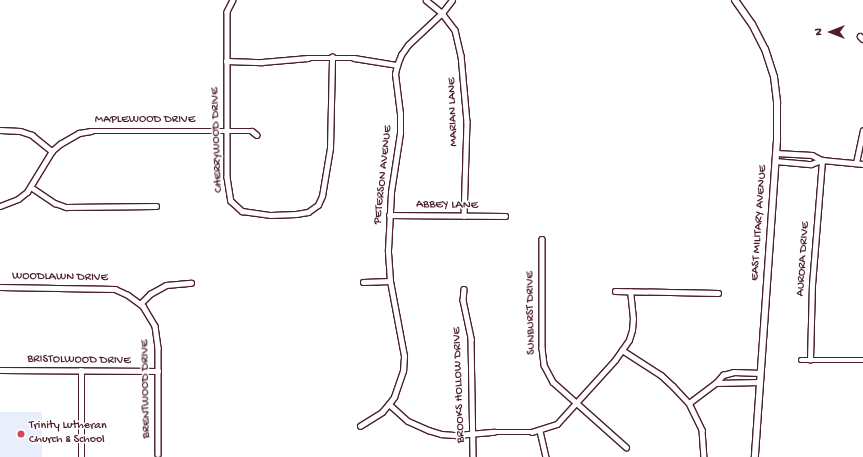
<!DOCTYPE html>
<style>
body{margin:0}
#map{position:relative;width:863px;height:457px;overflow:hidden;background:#fff;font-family:"Gochi Hand",sans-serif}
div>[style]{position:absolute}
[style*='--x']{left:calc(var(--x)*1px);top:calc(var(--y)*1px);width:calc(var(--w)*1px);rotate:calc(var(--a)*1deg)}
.built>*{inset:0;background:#e8eefc;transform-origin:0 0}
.roads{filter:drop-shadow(1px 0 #4a1f2b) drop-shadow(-1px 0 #4a1f2b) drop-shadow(0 1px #4a1f2b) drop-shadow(0 -1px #4a1f2b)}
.minor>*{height:4.5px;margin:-2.25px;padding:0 2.25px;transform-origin:2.25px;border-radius:2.25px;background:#fff}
.secondary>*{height:6px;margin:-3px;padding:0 3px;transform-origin:3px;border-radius:3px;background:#fff}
.dots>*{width:11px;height:11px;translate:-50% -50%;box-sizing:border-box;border:2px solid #fff;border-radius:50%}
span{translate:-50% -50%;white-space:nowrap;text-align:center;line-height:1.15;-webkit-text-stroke:3px #fff;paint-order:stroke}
.street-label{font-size:12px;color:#4a1f2b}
.poi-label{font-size:12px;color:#4a1f2b}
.left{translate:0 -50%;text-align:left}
.north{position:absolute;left:811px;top:12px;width:40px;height:40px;-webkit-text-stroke:3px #fff;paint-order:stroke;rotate:270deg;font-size:11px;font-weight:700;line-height:16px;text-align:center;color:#4a1f2b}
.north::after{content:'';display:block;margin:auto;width:14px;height:18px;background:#4a1f2b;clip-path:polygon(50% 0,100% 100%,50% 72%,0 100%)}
</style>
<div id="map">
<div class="built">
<div style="left:0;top:412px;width:42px;height:45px"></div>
</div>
<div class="roads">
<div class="minor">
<div style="--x:233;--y:0;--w:13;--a:117"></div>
<div style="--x:227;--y:12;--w:165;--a:90"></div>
<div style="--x:227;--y:177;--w:24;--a:81"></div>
<div style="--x:231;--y:201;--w:15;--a:42"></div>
<div style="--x:242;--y:211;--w:29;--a:8"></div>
<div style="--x:271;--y:215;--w:25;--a:-2"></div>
<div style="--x:296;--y:214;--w:12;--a:-9"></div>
<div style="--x:308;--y:212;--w:12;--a:-35"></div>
<div style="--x:318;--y:205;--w:10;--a:-66"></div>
<div style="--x:322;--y:196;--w:49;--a:-80.5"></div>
<div style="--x:330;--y:148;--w:91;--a:-88.7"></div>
<div style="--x:426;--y:0;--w:21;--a:39"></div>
<div style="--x:442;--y:13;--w:21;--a:53"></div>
<div style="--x:455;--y:30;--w:26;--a:77"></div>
<div style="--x:461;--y:55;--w:67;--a:84.9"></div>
<div style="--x:467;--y:122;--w:94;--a:91.8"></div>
<div style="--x:860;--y:36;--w:4;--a:45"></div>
<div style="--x:226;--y:61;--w:36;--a:2"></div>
<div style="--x:262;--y:62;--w:46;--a:-5"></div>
<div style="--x:308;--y:58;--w:46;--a:0"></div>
<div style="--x:354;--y:58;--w:44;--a:9.2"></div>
<div style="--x:0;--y:130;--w:20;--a:3"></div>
<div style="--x:20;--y:131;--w:13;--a:18"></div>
<div style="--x:32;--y:135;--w:26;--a:39"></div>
<div style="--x:776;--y:153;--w:36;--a:3"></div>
<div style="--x:812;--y:155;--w:11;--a:27"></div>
<div style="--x:822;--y:160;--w:41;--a:5.6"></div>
<div style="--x:775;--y:161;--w:36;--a:5"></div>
<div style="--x:811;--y:164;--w:12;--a:-20"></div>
<div style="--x:856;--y:163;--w:33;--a:-78"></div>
<div style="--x:31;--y:187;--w:29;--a:34"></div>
<div style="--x:55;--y:203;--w:12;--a:20"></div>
<div style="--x:66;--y:207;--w:90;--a:-0.6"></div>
<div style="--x:0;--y:206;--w:19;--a:-21"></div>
<div style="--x:18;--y:199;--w:11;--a:-38"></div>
<div style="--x:27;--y:192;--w:48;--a:-58.6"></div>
<div style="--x:52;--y:151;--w:11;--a:-41"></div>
<div style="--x:60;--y:144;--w:22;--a:-30"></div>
<div style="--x:79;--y:133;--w:12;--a:-9"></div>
<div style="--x:91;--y:131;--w:161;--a:0"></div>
<div style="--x:252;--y:131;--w:6;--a:39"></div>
<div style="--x:389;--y:215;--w:116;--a:0.5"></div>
<div style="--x:542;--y:239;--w:109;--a:90"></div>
<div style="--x:542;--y:348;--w:17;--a:83"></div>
<div style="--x:544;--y:365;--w:19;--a:62"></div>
<div style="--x:553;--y:382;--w:98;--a:41.7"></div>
<div style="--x:363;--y:282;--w:27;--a:-2"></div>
<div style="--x:0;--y:287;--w:115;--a:1"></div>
<div style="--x:115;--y:289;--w:14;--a:25"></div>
<div style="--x:128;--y:295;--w:19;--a:36"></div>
<div style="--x:143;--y:306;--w:23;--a:59"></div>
<div style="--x:155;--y:326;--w:22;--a:82"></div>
<div style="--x:158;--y:348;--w:106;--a:90"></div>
<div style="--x:464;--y:289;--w:11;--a:95"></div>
<div style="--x:463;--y:300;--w:40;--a:78"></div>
<div style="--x:471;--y:339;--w:118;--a:89"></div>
<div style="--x:615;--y:291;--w:103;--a:1.1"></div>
<div style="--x:140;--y:304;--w:14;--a:-45"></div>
<div style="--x:150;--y:294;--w:18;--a:-29"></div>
<div style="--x:166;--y:285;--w:25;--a:-5"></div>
<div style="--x:622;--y:350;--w:46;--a:32.7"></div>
<div style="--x:661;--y:375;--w:16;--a:43"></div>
<div style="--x:673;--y:386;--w:23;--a:47"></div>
<div style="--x:689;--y:403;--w:30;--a:64"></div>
<div style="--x:702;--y:430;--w:27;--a:86"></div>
<div style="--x:801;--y:360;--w:62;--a:0"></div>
<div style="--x:810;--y:360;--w:75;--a:-88.5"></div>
<div style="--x:812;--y:285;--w:125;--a:-85.4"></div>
<div style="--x:0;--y:370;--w:158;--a:0.4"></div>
<div style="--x:81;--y:370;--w:87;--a:90"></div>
<div style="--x:716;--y:383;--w:44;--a:-1.3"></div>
<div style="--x:689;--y:403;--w:34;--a:-37"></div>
<div style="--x:716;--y:383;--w:11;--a:-49"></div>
<div style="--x:723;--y:375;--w:11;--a:-15"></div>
<div style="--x:734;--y:372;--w:26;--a:2"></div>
<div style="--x:389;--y:404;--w:25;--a:42"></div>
<div style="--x:408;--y:421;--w:22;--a:24"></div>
<div style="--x:428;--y:430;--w:14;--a:17"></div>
<div style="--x:441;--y:434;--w:16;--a:4"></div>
<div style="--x:457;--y:435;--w:37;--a:-5"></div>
<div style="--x:494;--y:432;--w:38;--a:0"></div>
<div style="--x:532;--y:432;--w:26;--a:-18"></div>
<div style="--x:557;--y:424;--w:86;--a:-47.8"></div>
<div style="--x:615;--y:360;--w:24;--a:-55"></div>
<div style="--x:629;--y:340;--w:10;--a:-73"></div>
<div style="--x:632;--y:330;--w:11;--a:-85"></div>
<div style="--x:633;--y:319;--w:27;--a:-96"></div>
<div style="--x:360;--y:426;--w:26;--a:-32"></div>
<div style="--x:382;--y:412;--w:11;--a:-49"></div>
<div style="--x:389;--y:404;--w:9;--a:-54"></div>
<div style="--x:394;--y:397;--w:28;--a:-71"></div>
<div style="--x:403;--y:371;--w:15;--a:-86"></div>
<div style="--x:404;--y:356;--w:76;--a:-100.6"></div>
<div style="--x:390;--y:281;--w:31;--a:-94"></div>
<div style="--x:388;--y:250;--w:58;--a:-87"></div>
<div style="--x:391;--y:192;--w:60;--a:-81.3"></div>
<div style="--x:400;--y:133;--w:19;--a:-90"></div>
<div style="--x:400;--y:114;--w:40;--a:-97.1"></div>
<div style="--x:395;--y:74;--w:9;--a:-77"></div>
<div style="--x:397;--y:65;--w:11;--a:-68"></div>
<div style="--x:401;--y:55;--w:12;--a:-55"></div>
<div style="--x:408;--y:45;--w:47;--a:-43.3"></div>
<div style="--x:442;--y:13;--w:16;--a:-52"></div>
<div style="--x:540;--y:431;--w:27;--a:77"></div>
</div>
<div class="secondary">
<div style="--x:735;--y:0;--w:29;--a:55"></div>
<div style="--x:752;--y:24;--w:28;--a:63"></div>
<div style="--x:765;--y:49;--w:29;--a:72"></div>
<div style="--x:774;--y:77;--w:26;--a:83"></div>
<div style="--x:777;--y:103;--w:37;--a:90"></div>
<div style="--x:777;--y:140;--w:318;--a:94"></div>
</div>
</div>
<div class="dots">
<div style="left:21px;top:434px;background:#d1495b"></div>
</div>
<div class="street-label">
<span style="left:454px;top:112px;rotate:-92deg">MARIAN LANE</span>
<span style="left:145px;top:121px">MAPLEWOOD DRIVE</span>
<span style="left:218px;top:140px;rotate:-92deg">CHERRYWOOD DRIVE</span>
<span style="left:384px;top:175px;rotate:-84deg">PETERSON AVENUE</span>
<span style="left:447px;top:206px;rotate:1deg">ABBEY LANE</span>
<span style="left:760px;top:223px;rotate:-86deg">EAST MILITARY AVENUE</span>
<span style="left:804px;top:259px;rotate:-86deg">AURORA DRIVE</span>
<span style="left:60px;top:278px;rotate:1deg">WOODLAWN DRIVE</span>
<span style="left:532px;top:313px;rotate:-91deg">SUNBURST DRIVE</span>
<span style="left:79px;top:361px;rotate:1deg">BRISTOLWOOD DRIVE</span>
<span style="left:460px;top:385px;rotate:-92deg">BROOKS HOLLOW DRIVE</span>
<span style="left:147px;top:389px;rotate:-91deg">BRENTWOOD DRIVE</span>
</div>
<div class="poi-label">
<span class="left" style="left:29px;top:434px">Trinity Lutheran<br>Church &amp; School</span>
</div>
<div class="north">N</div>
</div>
